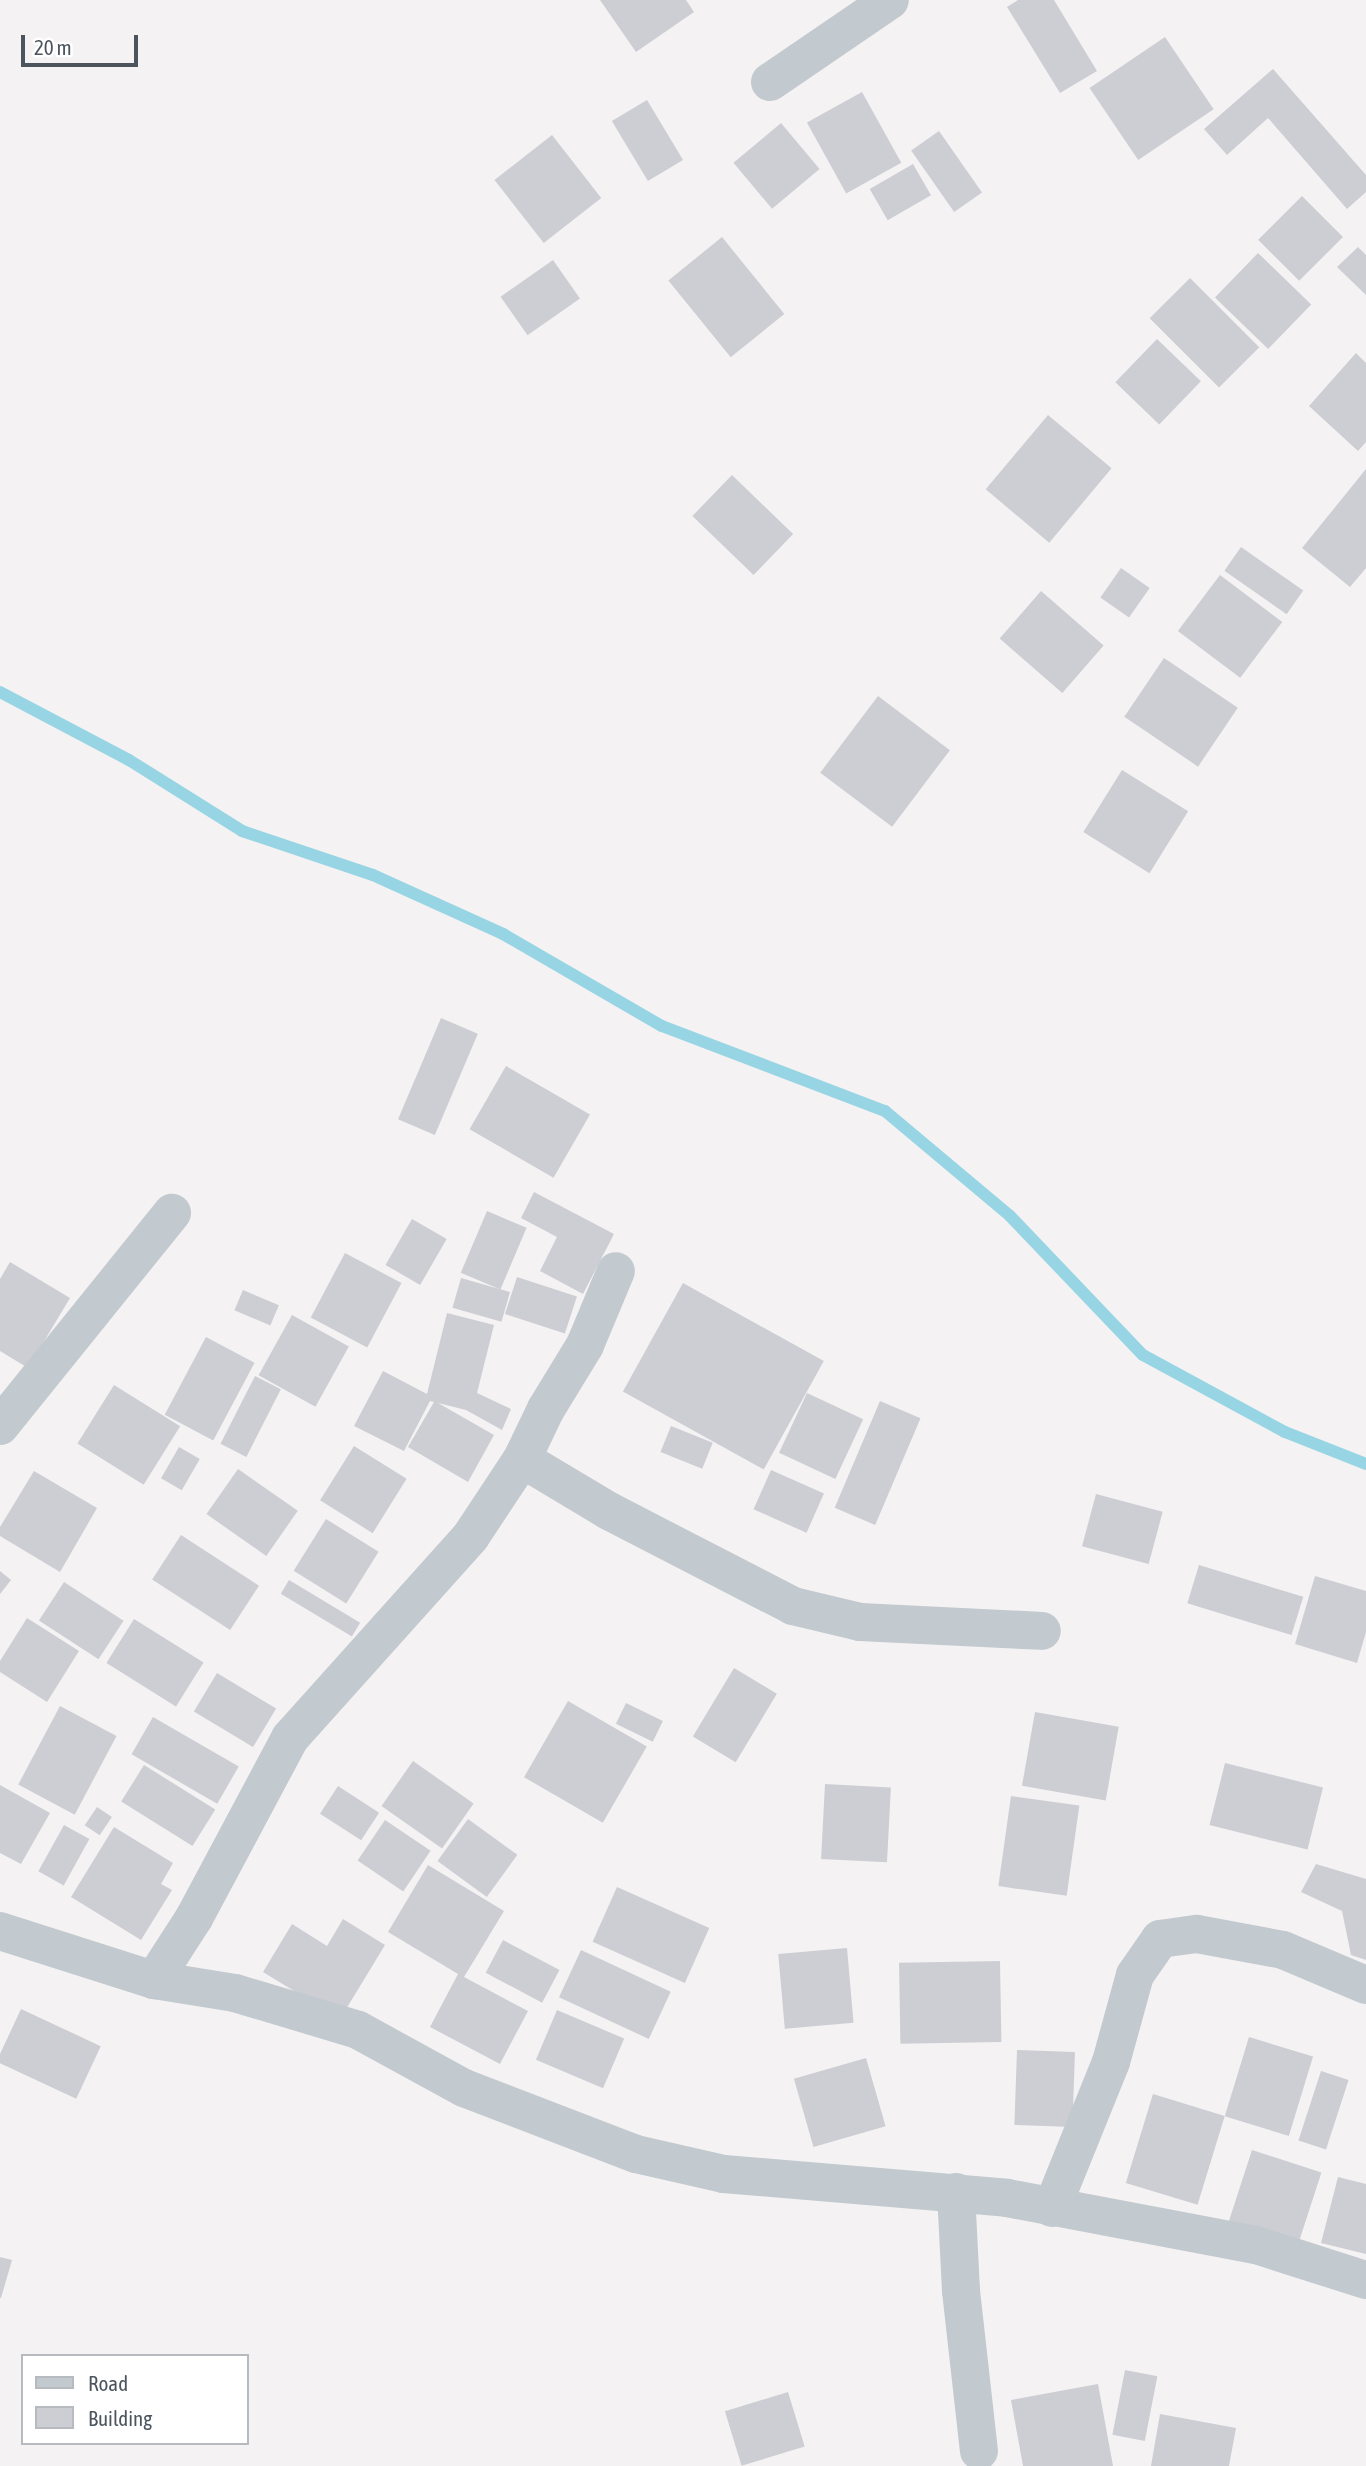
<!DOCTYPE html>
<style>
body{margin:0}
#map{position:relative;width:1366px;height:2466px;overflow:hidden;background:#f4f2f2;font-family:"Asap Condensed",sans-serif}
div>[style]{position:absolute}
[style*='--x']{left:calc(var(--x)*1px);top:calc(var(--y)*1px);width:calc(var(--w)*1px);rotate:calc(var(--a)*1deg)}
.stream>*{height:12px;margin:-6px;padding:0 6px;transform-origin:6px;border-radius:6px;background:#98d5e4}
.building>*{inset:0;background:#cdced4;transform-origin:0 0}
.minor>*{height:38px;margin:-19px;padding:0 19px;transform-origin:19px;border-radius:19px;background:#c2c9cf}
span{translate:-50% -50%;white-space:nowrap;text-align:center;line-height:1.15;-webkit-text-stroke:7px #fff;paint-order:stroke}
.legend{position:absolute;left:21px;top:2354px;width:228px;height:91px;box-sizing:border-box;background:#fff;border:2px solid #b7bbbf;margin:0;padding:9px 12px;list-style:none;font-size:21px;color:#4c555e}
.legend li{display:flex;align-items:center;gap:14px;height:35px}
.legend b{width:35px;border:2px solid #b7bbbf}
.scale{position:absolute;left:21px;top:35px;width:117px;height:32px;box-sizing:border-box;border:4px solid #4c555e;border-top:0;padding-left:9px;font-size:21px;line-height:24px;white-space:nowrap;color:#4c555e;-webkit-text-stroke:5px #fff;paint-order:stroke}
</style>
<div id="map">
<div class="stream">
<div style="--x:0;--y:692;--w:146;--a:27.8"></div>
<div style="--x:129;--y:760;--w:133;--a:32.1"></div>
<div style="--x:242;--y:831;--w:138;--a:18.6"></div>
<div style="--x:373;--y:875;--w:143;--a:24.4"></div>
<div style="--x:503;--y:934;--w:184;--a:30.1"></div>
<div style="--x:662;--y:1026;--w:239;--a:20.9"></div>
<div style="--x:885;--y:1111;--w:163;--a:40"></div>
<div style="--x:1010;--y:1216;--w:192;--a:46.3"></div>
<div style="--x:1143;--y:1355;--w:162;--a:28.5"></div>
<div style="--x:1285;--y:1432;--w:87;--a:21.6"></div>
</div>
<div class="building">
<div style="clip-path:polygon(600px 0,686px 0,694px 12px,636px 52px)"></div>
<div style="clip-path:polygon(1018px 0,1054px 0,1097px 71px,1060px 93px,1007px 7px)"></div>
<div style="left:1165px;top:37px;width:87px;height:91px;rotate:56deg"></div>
<div style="clip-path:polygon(1273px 69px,1366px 175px,1366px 192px,1347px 209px,1268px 118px,1227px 155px,1204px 129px)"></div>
<div style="left:862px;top:92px;width:81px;height:63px;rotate:61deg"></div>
<div style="left:647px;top:100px;width:70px;height:41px;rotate:59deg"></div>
<div style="left:781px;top:123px;width:60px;height:62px;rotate:50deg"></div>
<div style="left:939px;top:131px;width:75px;height:34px;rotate:55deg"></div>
<div style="left:552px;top:135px;width:80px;height:73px;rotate:52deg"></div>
<div style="left:913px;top:164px;width:36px;height:50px;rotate:60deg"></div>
<div style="left:1302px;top:196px;width:58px;height:62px;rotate:45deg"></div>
<div style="left:722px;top:237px;width:99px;height:69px;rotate:51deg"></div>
<div style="clip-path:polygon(1358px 247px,1366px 255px,1366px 295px,1337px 267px)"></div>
<div style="left:1258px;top:253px;width:74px;height:62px;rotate:44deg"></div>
<div style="left:553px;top:260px;width:47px;height:64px;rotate:55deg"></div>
<div style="left:1190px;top:278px;width:98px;height:57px;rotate:45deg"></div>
<div style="left:1157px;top:339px;width:61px;height:60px;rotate:44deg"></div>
<div style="clip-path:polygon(1356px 353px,1366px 363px,1366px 442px,1358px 451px,1309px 406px)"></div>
<div style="left:1048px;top:415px;width:83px;height:97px;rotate:40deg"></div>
<div style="clip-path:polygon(1366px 469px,1366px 568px,1350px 587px,1302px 548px)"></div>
<div style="left:732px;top:475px;width:85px;height:57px;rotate:44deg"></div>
<div style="left:1241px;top:547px;width:76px;height:29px;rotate:35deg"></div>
<div style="left:1121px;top:568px;width:35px;height:36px;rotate:35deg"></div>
<div style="left:1220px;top:575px;width:78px;height:70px;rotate:37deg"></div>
<div style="left:1041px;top:591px;width:83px;height:63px;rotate:41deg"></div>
<div style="left:1164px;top:658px;width:89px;height:71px;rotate:34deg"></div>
<div style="left:878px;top:696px;width:90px;height:96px;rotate:37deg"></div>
<div style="left:1122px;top:770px;width:78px;height:73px;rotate:32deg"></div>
<div style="left:441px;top:1018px;width:40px;height:110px;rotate:23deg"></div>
<div style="left:506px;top:1066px;width:97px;height:73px;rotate:30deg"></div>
<div style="clip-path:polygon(534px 1192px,614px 1234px,583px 1294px,540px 1271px,557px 1237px,521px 1218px)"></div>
<div style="left:487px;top:1211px;width:43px;height:67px;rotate:23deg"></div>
<div style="left:412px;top:1219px;width:40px;height:53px;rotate:30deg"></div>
<div style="left:345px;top:1253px;width:64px;height:73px;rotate:28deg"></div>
<div style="clip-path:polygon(10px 1262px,70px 1298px,28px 1368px,0 1351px,0 1279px)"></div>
<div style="left:517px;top:1277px;width:63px;height:39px;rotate:18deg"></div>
<div style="left:461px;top:1278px;width:51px;height:31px;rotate:16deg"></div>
<div style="left:683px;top:1283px;width:161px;height:124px;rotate:29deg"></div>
<div style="left:243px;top:1290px;width:39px;height:22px;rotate:23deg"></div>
<div style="clip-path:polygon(447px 1313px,494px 1325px,477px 1393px,511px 1409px,502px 1430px,466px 1410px,438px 1403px,494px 1435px,468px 1482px,408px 1447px,434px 1402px,430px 1401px,404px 1451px,354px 1426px,383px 1371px,427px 1394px)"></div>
<div style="left:292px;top:1315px;width:65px;height:69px;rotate:29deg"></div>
<div style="left:206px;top:1337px;width:55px;height:88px;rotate:28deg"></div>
<div style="left:255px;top:1376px;width:29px;height:76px;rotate:27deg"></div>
<div style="left:114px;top:1385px;width:78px;height:69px;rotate:32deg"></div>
<div style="left:807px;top:1393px;width:62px;height:66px;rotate:25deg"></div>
<div style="left:880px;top:1401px;width:44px;height:116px;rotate:23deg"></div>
<div style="left:671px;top:1426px;width:45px;height:28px;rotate:22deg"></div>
<div style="left:354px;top:1446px;width:62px;height:64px;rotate:32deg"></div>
<div style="left:179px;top:1447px;width:24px;height:36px;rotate:30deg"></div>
<div style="left:238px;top:1469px;width:73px;height:55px;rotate:35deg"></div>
<div style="left:771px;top:1470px;width:58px;height:43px;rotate:24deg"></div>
<div style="clip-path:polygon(34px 1471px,97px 1508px,60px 1572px,0 1536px,0 1527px)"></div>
<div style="left:1096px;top:1494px;width:69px;height:54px;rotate:15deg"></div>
<div style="left:326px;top:1519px;width:62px;height:61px;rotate:32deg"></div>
<div style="left:181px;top:1535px;width:93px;height:53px;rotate:33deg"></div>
<div style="left:1199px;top:1565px;width:109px;height:40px;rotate:17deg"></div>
<div style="clip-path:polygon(0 1571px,11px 1580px,0 1594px)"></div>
<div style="clip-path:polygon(1315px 1576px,1366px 1591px,1366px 1632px,1357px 1663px,1295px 1644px)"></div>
<div style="left:289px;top:1580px;width:83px;height:16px;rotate:31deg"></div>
<div style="left:64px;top:1582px;width:71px;height:46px;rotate:33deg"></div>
<div style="clip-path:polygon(27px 1618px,79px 1651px,47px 1702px,0 1672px,0 1661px)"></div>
<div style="left:134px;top:1619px;width:82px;height:52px;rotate:32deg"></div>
<div style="left:734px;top:1668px;width:50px;height:80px;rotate:31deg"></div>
<div style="left:217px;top:1673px;width:69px;height:45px;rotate:31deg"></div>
<div style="left:568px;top:1701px;width:91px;height:88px;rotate:30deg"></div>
<div style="left:626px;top:1703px;width:41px;height:23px;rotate:26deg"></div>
<div style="left:60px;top:1706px;width:64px;height:89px;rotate:28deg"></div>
<div style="left:1035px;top:1712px;width:85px;height:75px;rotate:10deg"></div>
<div style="left:153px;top:1717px;width:99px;height:43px;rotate:30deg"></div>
<div style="left:413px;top:1761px;width:74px;height:55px;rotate:35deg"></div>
<div style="left:1225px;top:1763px;width:101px;height:64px;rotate:14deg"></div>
<div style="left:144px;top:1765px;width:84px;height:43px;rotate:32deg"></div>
<div style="left:825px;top:1784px;width:66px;height:75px;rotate:3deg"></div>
<div style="clip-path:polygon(0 1785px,50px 1813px,21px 1864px,0 1853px)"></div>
<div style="left:338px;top:1786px;width:49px;height:33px;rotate:33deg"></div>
<div style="left:1011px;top:1796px;width:69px;height:91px;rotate:8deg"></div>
<div style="left:97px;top:1807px;width:18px;height:22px;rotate:34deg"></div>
<div style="left:468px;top:1819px;width:61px;height:52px;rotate:36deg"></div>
<div style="left:385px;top:1820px;width:55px;height:49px;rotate:34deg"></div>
<div style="left:64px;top:1825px;width:29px;height:53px;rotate:29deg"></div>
<div style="clip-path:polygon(114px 1827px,173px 1863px,161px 1884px,172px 1890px,141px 1940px,71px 1897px)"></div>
<div style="clip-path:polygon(1316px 1864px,1366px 1879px,1366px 1960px,1351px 1955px,1342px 1911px,1301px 1892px)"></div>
<div style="clip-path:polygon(428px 1865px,504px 1911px,464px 1977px,528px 2011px,500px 2064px,430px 2027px,458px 1974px,388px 1932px)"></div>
<div style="left:617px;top:1887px;width:101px;height:60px;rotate:24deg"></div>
<div style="clip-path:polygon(343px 1919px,385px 1945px,340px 2019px,263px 1972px,292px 1924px,327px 1946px)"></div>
<div style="left:503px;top:1940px;width:64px;height:37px;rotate:28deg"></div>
<div style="left:847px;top:1948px;width:75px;height:69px;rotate:85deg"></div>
<div style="left:581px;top:1950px;width:99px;height:52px;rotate:25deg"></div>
<div style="left:1000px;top:1961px;width:81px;height:101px;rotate:89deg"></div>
<div style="left:21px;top:2009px;width:88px;height:58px;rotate:25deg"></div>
<div style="left:557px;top:2010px;width:73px;height:54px;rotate:23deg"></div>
<div style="left:1249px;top:2037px;width:67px;height:83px;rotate:17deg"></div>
<div style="left:1017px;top:2050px;width:58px;height:75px;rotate:2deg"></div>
<div style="left:866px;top:2058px;width:71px;height:75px;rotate:74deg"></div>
<div style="left:1321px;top:2071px;width:29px;height:73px;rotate:18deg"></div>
<div style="left:1153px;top:2094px;width:75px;height:93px;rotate:17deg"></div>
<div style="left:1252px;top:2150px;width:73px;height:77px;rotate:18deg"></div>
<div style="clip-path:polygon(1338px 2177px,1366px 2184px,1366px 2254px,1321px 2243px)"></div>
<div style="clip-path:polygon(0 2257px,12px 2260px,1px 2298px,0 2298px)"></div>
<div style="left:1125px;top:2370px;width:33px;height:66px;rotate:11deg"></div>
<div style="clip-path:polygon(1098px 2384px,1113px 2466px,1023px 2466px,1011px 2400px)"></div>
<div style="left:788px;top:2392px;width:57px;height:66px;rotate:73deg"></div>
<div style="clip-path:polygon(1160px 2414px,1236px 2428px,1229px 2466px,1151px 2466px)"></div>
</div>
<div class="minor">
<div style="--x:770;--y:82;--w:145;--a:-34.3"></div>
<div style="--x:0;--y:1426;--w:274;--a:-51.1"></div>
<div style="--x:522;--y:1459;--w:101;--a:30.9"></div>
<div style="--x:609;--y:1511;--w:207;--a:27.3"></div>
<div style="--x:793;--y:1606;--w:69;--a:13.4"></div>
<div style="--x:860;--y:1622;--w:182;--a:2.8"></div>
<div style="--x:0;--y:1931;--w:162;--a:17.7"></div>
<div style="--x:154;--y:1980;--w:82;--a:9.1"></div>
<div style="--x:235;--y:1993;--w:128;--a:16.7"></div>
<div style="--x:358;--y:2030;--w:121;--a:28.7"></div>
<div style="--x:464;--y:2088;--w:184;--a:21"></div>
<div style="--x:636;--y:2154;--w:90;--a:12.8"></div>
<div style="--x:724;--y:2174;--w:284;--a:4.8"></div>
<div style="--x:1007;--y:2198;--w:253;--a:10.7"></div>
<div style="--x:1256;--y:2245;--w:115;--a:17.7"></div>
<div style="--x:154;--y:1980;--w:74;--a:-57.2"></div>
<div style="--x:194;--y:1918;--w:204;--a:-61.9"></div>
<div style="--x:290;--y:1738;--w:271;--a:-48.1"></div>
<div style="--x:471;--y:1536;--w:92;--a:-56.5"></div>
<div style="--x:522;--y:1459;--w:55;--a:-64.4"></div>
<div style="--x:546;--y:1409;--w:75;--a:-58.6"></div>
<div style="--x:585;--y:1345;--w:80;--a:-67.3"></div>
<div style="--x:956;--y:2192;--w:99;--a:87.1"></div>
<div style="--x:961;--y:2291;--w:161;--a:83.6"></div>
<div style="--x:1052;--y:2208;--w:157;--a:-68"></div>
<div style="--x:1111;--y:2062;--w:90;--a:-74.6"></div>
<div style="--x:1135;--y:1975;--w:44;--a:-55.2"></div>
<div style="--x:1160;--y:1939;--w:37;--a:-8"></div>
<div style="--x:1197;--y:1934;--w:87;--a:10.5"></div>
<div style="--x:1283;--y:1950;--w:90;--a:22.9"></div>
</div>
<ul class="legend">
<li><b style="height:9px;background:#c2c9cf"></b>Road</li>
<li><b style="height:19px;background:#cdced4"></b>Building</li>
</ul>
<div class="scale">20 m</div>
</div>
